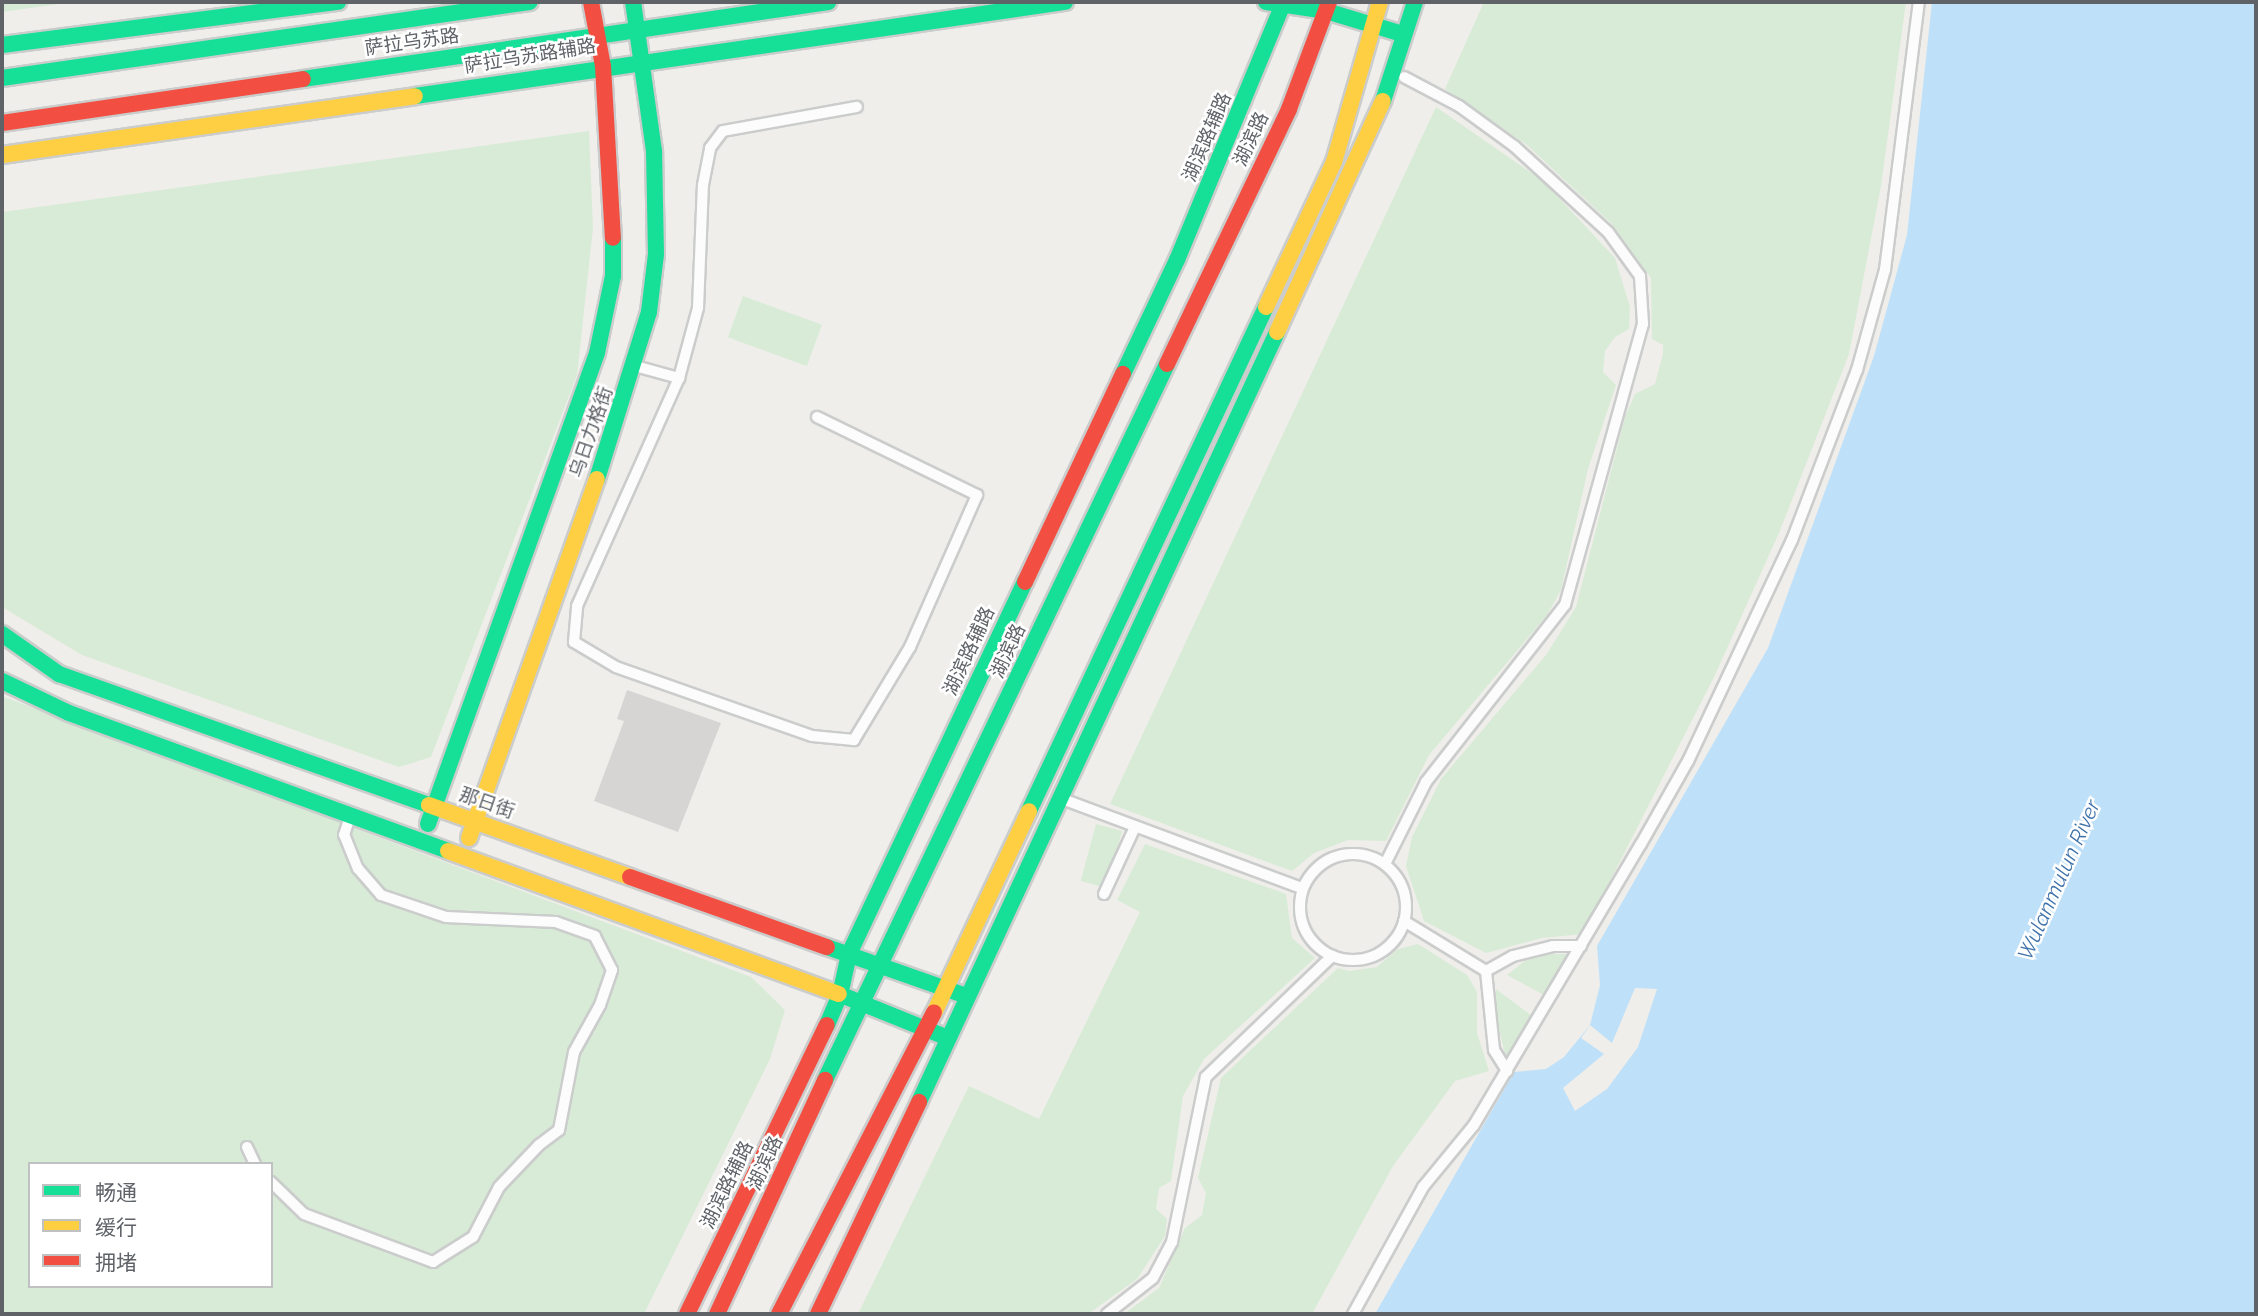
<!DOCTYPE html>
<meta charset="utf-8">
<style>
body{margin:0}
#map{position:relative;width:2258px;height:1316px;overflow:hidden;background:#efeeea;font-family:Raleway,"Noto Sans SC",sans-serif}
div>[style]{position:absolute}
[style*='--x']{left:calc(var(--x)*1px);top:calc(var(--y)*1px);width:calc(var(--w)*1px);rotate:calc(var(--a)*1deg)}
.green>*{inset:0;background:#d8ebd6;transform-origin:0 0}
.water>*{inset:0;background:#bfe0f9}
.pier>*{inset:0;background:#efeeea}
.building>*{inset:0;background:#d6d5d3}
.roads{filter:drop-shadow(2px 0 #cbcccc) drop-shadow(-2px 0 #cbcccc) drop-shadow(0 2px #cbcccc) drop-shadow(0 -2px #cbcccc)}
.lane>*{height:10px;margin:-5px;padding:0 5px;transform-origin:5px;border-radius:5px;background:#fdfcfc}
.lane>.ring{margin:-5px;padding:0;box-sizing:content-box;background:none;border:10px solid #fdfcfc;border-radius:50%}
.fast>*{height:16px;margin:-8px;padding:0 8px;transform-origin:8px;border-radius:8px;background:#16e098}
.slow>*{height:16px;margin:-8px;padding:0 8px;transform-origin:8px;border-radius:8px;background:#ffcf43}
.jam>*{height:16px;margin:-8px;padding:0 8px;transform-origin:8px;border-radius:8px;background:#f24e42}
span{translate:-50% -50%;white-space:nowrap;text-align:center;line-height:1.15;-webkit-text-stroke:5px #fff;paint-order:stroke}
.street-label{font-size:19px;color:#5f6368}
.water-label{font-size:21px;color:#4174aa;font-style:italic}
.frame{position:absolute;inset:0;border:4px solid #5f6368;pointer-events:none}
.legend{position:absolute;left:28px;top:1162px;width:245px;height:126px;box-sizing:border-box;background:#fff;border:2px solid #bfc1c3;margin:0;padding:9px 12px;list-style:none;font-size:21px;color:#5f6368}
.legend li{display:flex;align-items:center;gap:14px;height:35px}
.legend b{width:35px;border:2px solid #bfc1c3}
</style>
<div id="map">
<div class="green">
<div style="clip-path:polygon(2px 2px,73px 2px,2px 12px)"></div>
<div style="clip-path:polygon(1484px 2px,1906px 2px,1881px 186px,1849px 354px,1779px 533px,1714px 677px,1583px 934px,1542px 938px,1486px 953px,1424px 921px,1406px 866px,1412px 837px,1441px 779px,1546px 655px,1576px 607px,1625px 417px,1635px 394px,1655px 384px,1663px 354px,1663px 345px,1652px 339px,1651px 278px,1612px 224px,1527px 145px,1445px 89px)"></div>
<div style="clip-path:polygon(1436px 107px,1543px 181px,1615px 258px,1630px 307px,1629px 329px,1615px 337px,1605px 351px,1603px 372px,1616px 385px,1588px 469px,1561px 590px,1547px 615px,1429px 755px,1386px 841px,1348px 840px,1314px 853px,1292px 871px,1110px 804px)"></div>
<div style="clip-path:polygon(589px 131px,593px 228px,577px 375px,431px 757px,399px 767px,82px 655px,2px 607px,2px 212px)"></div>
<div style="left:743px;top:296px;width:84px;height:44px;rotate:20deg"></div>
<div style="clip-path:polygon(evenodd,2px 696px,751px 977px,785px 1010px,770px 1059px,644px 1314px,2px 1314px,2px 696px,30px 1164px,271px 1164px,271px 1286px,30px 1286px,30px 1164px)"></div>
<div style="left:1096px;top:824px;width:27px;height:59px;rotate:15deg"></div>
<div style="clip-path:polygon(1145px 844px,1286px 894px,1292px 938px,1315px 958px,1204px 1059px,1183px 1096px,1171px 1181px,1159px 1188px,1156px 1209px,1167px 1219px,1165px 1236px,1137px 1279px,1088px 1314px,858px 1314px,969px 1086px,1039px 1119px,1140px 912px,1117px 900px)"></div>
<div style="clip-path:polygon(1418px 944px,1467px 975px,1477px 992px,1477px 1033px,1489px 1071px,1455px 1081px,1393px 1166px,1312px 1314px,1124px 1314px,1159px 1288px,1185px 1228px,1202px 1215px,1206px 1193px,1198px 1178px,1221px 1078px,1338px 968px,1349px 971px,1377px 967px,1398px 949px)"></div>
<div style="clip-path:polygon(1553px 954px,1570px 954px,1544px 995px,1507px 975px,1526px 960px)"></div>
<div style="clip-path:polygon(1496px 989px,1532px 1016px,1506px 1058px,1496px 1016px)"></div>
</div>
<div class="water">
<div style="clip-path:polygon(1932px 2px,2256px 2px,2256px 1314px,1375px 1314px,1514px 1072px,1546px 1069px,1564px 1057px,1590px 1025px,1600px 985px,1597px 946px,1768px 648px,1874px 356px,1907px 235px)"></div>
</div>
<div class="pier">
<div style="clip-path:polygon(1635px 988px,1657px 989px,1638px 1047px,1607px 1089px,1575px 1111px,1563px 1088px,1604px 1054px,1581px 1038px,1590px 1025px,1612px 1043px)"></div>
</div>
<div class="building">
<div style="clip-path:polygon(627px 690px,721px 723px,678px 832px,594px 801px,624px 721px,617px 719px)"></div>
</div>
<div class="roads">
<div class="lane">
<div style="--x:635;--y:366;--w:46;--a:15.3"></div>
<div style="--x:817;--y:417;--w:178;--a:26"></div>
<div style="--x:977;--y:495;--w:166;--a:113.8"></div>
<div style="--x:910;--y:647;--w:109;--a:121.1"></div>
<div style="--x:854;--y:740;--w:42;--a:-174.6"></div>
<div style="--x:812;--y:736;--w:208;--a:-160.6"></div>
<div style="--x:616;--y:667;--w:49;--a:-149.2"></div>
<div style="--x:574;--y:642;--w:36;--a:-85"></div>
<div style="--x:577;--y:606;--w:250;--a:-65.9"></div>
<div style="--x:679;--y:378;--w:73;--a:-74.8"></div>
<div style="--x:698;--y:308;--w:123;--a:-87.7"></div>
<div style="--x:703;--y:185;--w:38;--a:-79"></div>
<div style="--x:710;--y:148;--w:21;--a:-53"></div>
<div style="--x:723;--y:131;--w:136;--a:-10.2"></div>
<div style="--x:1065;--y:800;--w:253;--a:20.4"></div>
<div class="ring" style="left:1300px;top:854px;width:96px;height:96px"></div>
<div style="--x:1385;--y:864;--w:92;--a:-63.4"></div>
<div style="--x:1426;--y:782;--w:225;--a:-51.9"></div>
<div style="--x:1565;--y:605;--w:292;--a:-74.5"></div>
<div style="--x:1643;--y:324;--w:48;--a:-93.6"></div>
<div style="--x:1640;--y:276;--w:54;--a:-126"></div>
<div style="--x:1608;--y:232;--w:127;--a:-137.5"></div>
<div style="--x:1514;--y:146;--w:68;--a:-144"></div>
<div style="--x:1459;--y:106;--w:62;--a:-152.2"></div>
<div style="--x:1104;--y:894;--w:74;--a:-65.2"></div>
<div style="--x:1404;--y:921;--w:96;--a:31.4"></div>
<div style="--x:1486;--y:971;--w:79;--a:84.2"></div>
<div style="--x:1494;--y:1050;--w:25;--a:58"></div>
<div style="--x:1486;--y:971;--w:31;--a:-29"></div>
<div style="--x:1513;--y:956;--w:41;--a:-14"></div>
<div style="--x:1553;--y:946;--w:28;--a:0"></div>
<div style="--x:247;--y:1147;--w:19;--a:65"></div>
<div style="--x:271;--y:1182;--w:46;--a:44.1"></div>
<div style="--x:304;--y:1214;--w:138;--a:20.4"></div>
<div style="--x:433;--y:1262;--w:47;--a:-32"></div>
<div style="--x:473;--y:1237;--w:56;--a:-62.5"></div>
<div style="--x:499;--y:1187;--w:58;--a:-46.4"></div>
<div style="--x:539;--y:1145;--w:25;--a:-37"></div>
<div style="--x:559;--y:1130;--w:79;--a:-79.1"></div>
<div style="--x:574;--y:1052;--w:54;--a:-61"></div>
<div style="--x:600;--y:1005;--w:37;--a:-71"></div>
<div style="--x:612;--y:970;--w:38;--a:-117"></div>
<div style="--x:595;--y:936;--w:41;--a:-160.3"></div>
<div style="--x:556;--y:922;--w:110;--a:-177.4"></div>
<div style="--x:446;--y:917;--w:69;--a:-161.3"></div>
<div style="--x:381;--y:895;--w:35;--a:-131"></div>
<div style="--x:358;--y:869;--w:37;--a:-112"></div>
<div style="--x:344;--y:835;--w:20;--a:-72"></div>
<div style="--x:1107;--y:1314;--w:58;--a:-38"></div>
<div style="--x:1153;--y:1278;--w:41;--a:-62.2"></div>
<div style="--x:1172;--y:1242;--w:168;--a:-78.4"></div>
<div style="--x:1206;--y:1077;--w:175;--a:-43.8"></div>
<div style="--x:1353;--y:1314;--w:145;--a:-61.1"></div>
<div style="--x:1423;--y:1187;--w:80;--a:-50.6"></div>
<div style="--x:1474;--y:1125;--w:327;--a:-59.3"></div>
<div style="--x:1641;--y:844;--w:95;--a:-60.5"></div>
<div style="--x:1688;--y:761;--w:244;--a:-64.8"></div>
<div style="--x:1792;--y:540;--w:182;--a:-69.1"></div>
<div style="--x:1857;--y:370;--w:104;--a:-74.4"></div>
<div style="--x:1885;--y:270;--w:270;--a:-82.8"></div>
</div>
<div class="fast">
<div style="--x:1266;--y:2;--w:61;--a:8.5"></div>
<div style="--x:1326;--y:11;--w:73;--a:16.7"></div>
<div style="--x:2;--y:45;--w:339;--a:-7.3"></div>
<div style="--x:2;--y:78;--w:533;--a:-8.19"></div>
<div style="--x:303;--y:79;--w:531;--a:-8.34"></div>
<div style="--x:415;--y:96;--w:657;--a:-8.23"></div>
<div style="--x:1383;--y:101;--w:104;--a:-72.1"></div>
<div style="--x:1123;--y:374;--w:126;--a:-64.7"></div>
<div style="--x:1177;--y:260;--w:279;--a:-67.5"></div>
<div style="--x:597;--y:479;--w:175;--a:-72.7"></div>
<div style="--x:649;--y:312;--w:58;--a:-83.1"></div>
<div style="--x:656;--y:254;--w:103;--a:-91.1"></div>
<div style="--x:654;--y:151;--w:150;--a:-98"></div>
<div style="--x:2;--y:634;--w:70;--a:35.1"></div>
<div style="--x:59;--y:674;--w:393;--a:19.5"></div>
<div style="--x:2;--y:681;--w:74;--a:25.5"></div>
<div style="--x:69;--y:713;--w:403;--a:20"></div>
<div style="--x:1029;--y:811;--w:557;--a:-64.82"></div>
<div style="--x:428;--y:824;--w:500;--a:-70.26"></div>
<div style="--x:597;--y:353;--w:79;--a:-78.3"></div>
<div style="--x:613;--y:276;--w:38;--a:-90"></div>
<div style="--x:827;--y:947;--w:147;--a:19.4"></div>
<div style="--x:839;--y:994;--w:118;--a:22"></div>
<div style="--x:827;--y:1025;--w:33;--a:-67"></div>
<div style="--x:840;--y:995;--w:42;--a:-77.6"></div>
<div style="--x:849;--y:954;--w:412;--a:-64.7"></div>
<div style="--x:825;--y:1080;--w:793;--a:-64.47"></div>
<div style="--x:919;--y:1102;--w:849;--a:-65.06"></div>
</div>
<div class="slow">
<div style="--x:2;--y:155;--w:417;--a:-8.1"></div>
<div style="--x:1266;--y:307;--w:160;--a:-64.9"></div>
<div style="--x:1334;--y:162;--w:166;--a:-74"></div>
<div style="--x:1277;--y:332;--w:254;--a:-65.4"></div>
<div style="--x:429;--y:805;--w:214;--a:19.7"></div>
<div style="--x:469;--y:838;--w:381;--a:-70.4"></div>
<div style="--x:448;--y:851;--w:416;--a:20.1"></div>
<div style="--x:934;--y:1013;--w:223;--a:-64.8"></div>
</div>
<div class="jam">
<div style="--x:591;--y:2;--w:65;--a:79.4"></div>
<div style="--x:603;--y:66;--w:172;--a:86.7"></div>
<div style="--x:2;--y:123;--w:304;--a:-8.3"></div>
<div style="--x:1167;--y:364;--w:283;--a:-64.4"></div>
<div style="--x:1289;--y:109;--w:114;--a:-69.5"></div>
<div style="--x:1025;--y:582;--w:230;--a:-64.8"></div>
<div style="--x:630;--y:877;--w:209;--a:19.6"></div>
<div style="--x:687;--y:1314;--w:321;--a:-64.2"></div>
<div style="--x:717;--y:1314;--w:258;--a:-65.2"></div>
<div style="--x:779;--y:1314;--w:339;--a:-62.8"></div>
<div style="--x:818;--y:1314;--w:235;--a:-64.5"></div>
</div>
</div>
<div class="street-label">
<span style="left:412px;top:42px;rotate:-8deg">萨拉乌苏路</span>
<span style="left:530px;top:56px;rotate:-9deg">萨拉乌苏路辅路</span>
<span style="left:1207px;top:137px;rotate:-67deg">湖滨路辅路</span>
<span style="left:1251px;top:139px;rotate:-65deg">湖滨路</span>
<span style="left:591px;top:432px;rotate:-71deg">乌日力格街</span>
<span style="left:969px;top:651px;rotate:-65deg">湖滨路辅路</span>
<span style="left:1008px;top:651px;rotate:-65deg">湖滨路</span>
<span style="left:487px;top:803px;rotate:19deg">那日街</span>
<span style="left:765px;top:1163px;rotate:-65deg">湖滨路</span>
<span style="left:727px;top:1185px;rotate:-64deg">湖滨路辅路</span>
</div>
<div class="water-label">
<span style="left:2059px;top:880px;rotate:-66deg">Wulanmulun River</span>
</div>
<div class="frame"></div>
<ul class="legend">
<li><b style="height:9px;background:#16e098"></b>畅通</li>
<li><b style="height:9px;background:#ffcf43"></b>缓行</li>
<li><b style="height:9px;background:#f24e42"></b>拥堵</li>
</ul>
</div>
